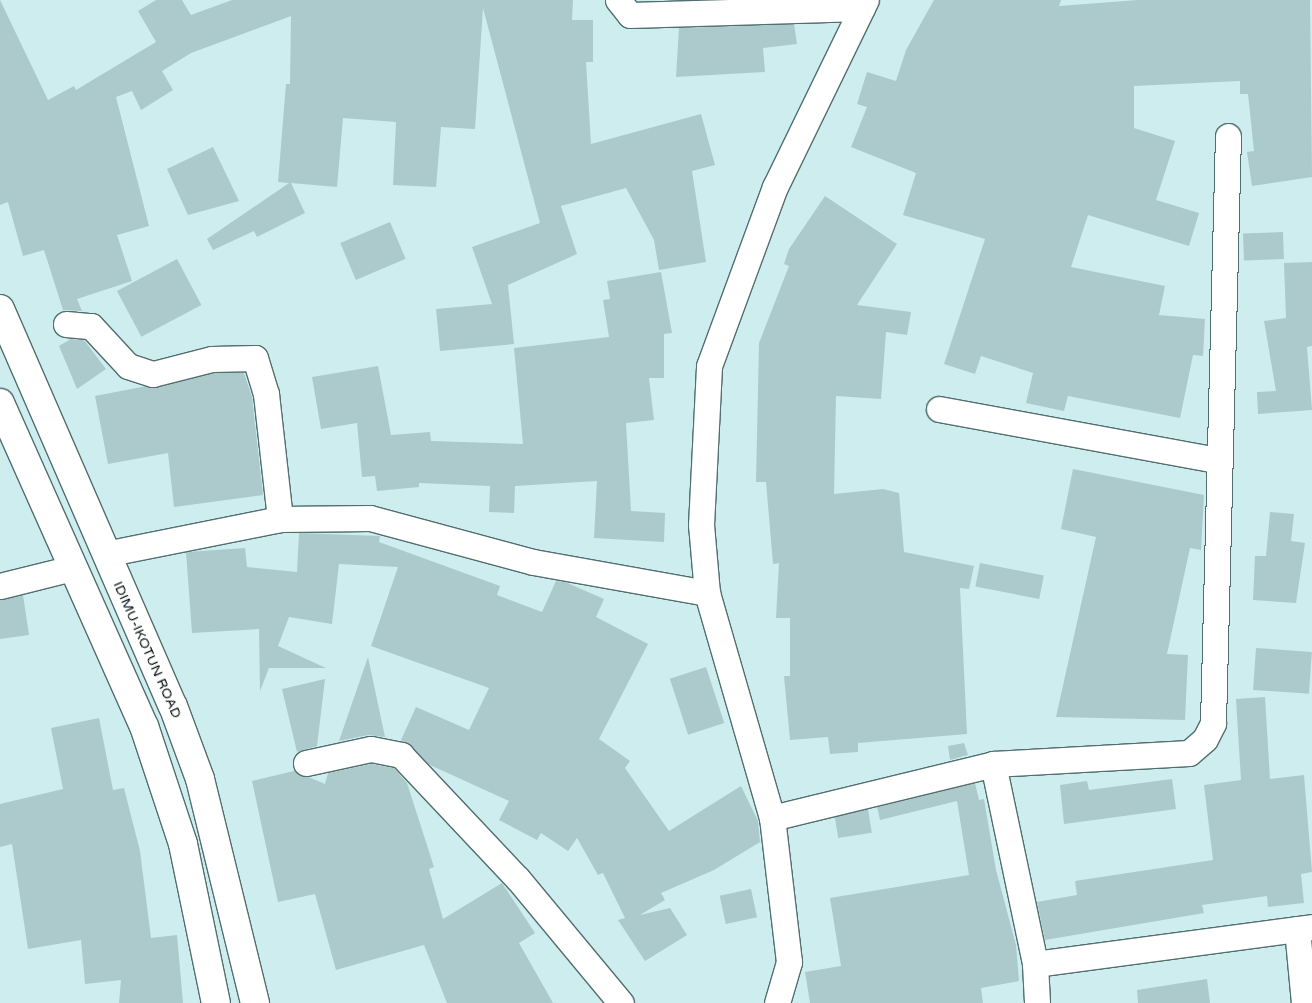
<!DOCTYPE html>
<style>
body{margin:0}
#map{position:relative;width:1312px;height:1003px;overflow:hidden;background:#ceedee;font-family:"Varela Round",sans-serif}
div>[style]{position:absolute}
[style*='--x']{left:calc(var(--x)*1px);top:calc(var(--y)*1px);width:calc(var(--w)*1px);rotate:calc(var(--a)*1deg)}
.building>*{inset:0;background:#accacb;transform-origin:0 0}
.roads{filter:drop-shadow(1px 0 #526e6f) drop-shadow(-1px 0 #526e6f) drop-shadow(0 1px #526e6f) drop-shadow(0 -1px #526e6f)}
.street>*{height:25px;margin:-12.5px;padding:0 12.5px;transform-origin:12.5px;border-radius:12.5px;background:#fff}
.primary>*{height:28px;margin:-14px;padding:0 14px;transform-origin:14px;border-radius:14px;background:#fff}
span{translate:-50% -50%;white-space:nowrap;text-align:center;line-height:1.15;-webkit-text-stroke:4px #fff;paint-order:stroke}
.street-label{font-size:14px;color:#040d0e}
</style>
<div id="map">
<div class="building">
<div style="clip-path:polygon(0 0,48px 100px,74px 86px,76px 90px,156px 42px,138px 11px,156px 0,182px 0,191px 15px,232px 0,573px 0,572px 20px,593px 20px,593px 62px,586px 62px,591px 144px,701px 114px,715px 165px,692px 171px,706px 262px,659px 270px,654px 240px,626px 188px,561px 206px,577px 254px,508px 285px,514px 344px,440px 351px,436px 309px,492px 304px,472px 247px,540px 223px,483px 8px,475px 129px,441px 127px,436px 187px,393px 185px,396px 122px,343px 118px,337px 187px,291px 183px,305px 213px,257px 237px,254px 231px,213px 250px,207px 239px,289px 183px,278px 182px,286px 84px,290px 84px,291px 16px,191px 53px,162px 71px,173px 90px,141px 110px,132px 91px,116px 97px,149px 226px,117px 235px,132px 281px,77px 299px,82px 311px,63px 310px,44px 250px,23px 256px,8px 202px,0 205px)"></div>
<div style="clip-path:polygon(934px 0,1061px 0,1059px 6px,1138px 0,1310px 0,1312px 177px,1252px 186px,1247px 152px,1254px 151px,1248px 94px,1240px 94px,1240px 81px,1134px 86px,1134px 128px,1175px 141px,1156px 200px,1199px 213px,1189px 246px,1088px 215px,1071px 267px,1165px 286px,1159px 315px,1205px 319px,1203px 356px,1193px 355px,1180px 418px,1068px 396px,1064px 411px,1026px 403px,1033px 373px,981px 356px,975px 374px,944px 364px,985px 239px,903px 215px,916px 173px,851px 147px,867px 107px,857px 104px,867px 72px,896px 81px,906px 50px)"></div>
<div style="clip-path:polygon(794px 24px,797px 44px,763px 48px,765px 72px,676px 77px,679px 28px)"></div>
<div style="clip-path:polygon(213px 147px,239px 201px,188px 215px,167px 169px)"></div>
<div style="clip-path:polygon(825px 196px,897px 244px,857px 305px,911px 312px,907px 335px,886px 332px,881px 399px,836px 396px,834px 494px,883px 489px,899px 493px,904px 552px,974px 566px,969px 589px,960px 588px,967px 734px,858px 743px,858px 752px,830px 754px,828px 737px,790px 740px,784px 676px,790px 676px,790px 618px,776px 618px,779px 563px,773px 564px,766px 482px,756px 482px,759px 343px,789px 266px,784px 264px,789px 249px)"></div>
<div style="left:390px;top:222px;width:40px;height:54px;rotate:67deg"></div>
<div style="left:1283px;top:232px;width:27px;height:40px;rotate:88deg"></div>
<div style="left:177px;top:259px;width:52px;height:68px;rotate:62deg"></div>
<div style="clip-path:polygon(1312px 262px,1312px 346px,1307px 347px,1312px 410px,1258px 414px,1257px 392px,1276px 391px,1264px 321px,1286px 318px,1284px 263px)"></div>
<div style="clip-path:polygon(661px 272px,672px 333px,664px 334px,664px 378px,649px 378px,654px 420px,626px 423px,631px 511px,665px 513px,664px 542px,594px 538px,597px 481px,515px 486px,514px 513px,489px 512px,490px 486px,419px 483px,419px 487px,377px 491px,375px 476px,362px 477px,357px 423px,321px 429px,312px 377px,378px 366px,391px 435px,430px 432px,431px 441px,523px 444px,514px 348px,609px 337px,603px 300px,610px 299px,607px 281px)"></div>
<div style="clip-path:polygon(71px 339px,84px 340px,106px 369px,77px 389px,59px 346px)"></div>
<div style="clip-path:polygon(214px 373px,244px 373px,252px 397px,263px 495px,174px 507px,168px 453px,108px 464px,95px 396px)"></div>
<div style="clip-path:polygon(1073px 469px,1204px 495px,1201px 550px,1190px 548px,1167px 654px,1188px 655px,1185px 720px,1056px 717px,1096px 537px,1061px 529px)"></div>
<div style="clip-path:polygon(1270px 512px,1294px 514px,1291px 541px,1305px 543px,1296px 603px,1253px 600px,1255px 556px,1266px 556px)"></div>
<div style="clip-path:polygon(299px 533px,380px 536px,379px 542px,500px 586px,497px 595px,542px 612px,556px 581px,565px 582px,604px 599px,596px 617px,648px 644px,599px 739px,630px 761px,625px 768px,669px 831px,741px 786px,758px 821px,760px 842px,714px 870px,661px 893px,665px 900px,640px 915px,670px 908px,687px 935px,645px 961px,618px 920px,625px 918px,603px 873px,598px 875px,577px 838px,568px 851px,541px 833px,537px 840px,499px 820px,509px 801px,430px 765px,401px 740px,416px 707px,469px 730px,489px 688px,371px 646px,398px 567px,339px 564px,332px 624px,289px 617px,278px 646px,326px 668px,269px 668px,260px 691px,259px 629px,192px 633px,186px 552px,245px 548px,247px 567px,297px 572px)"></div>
<div style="left:980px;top:563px;width:65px;height:24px;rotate:11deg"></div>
<div style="clip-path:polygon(23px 595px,29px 635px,0 639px,0 600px)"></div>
<div style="left:1256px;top:648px;width:56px;height:42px;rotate:4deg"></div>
<div style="clip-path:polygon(368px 657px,385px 737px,368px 735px,339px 741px)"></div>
<div style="left:706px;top:667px;width:59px;height:38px;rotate:72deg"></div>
<div style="clip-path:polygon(325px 679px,317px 746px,297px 752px,282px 689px)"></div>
<div style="clip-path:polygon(1265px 697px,1270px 779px,1304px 775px,1312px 872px,1301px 874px,1304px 903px,1268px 907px,1267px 896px,1202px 905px,1204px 913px,1045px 940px,1037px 902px,1077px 895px,1075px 881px,1213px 860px,1204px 785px,1241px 780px,1236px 699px)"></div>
<div style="clip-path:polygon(99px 718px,113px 790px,124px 788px,140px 851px,151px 938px,177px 935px,183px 1003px,119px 1003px,121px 980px,85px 984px,81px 940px,28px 949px,12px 844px,0 847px,0 804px,63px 789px,51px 728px)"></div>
<div style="clip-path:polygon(964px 743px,968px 755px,950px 760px,948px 746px)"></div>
<div style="clip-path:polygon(371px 764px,394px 768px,407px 783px,434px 867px,429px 869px,443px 919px,502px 883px,535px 933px,519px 943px,553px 1003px,447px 1003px,424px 945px,336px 970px,315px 894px,278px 902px,252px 781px,294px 771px,325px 784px,328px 773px)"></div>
<div style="clip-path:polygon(1172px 779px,1176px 809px,1064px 824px,1060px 785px,1087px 781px,1089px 790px)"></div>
<div style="clip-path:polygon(975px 783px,979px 800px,984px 799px,996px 870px,1016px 945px,1019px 981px,981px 988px,983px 1003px,810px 1003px,805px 972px,841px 966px,830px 898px,969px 875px,957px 801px,880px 820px,877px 807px)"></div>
<div style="left:868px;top:809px;width:24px;height:34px;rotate:81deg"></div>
<div style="left:751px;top:889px;width:29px;height:32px;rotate:78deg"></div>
<div style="clip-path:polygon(1207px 979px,1210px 1003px,1138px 1003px,1137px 990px)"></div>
</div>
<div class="roads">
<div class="street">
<div style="--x:618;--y:0;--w:19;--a:51"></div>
<div style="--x:630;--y:15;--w:232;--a:-1.7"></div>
<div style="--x:66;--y:324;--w:25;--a:5"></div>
<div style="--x:91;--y:326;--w:54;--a:47.2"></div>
<div style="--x:128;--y:366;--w:26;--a:18"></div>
<div style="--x:153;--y:374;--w:61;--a:-14.3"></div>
<div style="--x:212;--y:359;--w:43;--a:-1.3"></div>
<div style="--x:255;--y:358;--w:38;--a:73"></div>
<div style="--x:266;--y:394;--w:126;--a:83.6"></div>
<div style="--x:939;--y:409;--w:283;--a:10.4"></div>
<div style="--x:105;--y:554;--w:178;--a:-11.3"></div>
<div style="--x:280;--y:519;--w:90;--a:-0.6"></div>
<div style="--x:370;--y:518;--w:169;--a:15.1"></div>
<div style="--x:533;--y:562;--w:177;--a:10.1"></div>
<div style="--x:0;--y:586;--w:75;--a:-13.9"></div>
<div style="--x:306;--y:763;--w:66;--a:-12.2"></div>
<div style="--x:371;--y:749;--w:31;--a:11"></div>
<div style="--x:401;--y:755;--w:170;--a:46.7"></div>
<div style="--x:518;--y:879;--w:161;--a:50.3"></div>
<div style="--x:993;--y:764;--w:204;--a:78.1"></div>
<div style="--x:1035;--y:964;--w:39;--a:87"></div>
<div style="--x:772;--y:818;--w:228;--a:-13.7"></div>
<div style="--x:993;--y:764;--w:196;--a:-3.2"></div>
<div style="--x:1189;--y:753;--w:21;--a:-41"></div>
<div style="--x:1205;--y:739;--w:18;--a:-63"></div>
<div style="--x:1213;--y:723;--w:587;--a:-88.54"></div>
<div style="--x:1297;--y:929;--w:74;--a:84.6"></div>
<div style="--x:1035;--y:964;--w:279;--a:-7.6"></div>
<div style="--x:777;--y:1003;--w:43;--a:-73.7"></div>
<div style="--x:789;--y:962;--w:145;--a:-96.7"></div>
<div style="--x:772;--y:818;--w:234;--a:-106.1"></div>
<div style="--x:707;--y:593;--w:68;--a:-95"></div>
<div style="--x:701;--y:525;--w:159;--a:-87.1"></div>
<div style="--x:709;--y:366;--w:191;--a:-69.8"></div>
<div style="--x:775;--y:187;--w:208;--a:-64.1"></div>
</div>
<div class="primary">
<div style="--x:0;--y:309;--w:433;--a:66.5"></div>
<div style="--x:173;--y:706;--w:78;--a:69.7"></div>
<div style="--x:200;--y:779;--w:231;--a:76.2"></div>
<div style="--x:0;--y:403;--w:354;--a:66"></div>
<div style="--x:144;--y:726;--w:124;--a:71.7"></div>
<div style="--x:183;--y:844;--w:162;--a:78.3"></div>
</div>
</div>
<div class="street-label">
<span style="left:147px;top:650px;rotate:66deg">IDIMU-IKOTUN ROAD</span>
</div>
</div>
